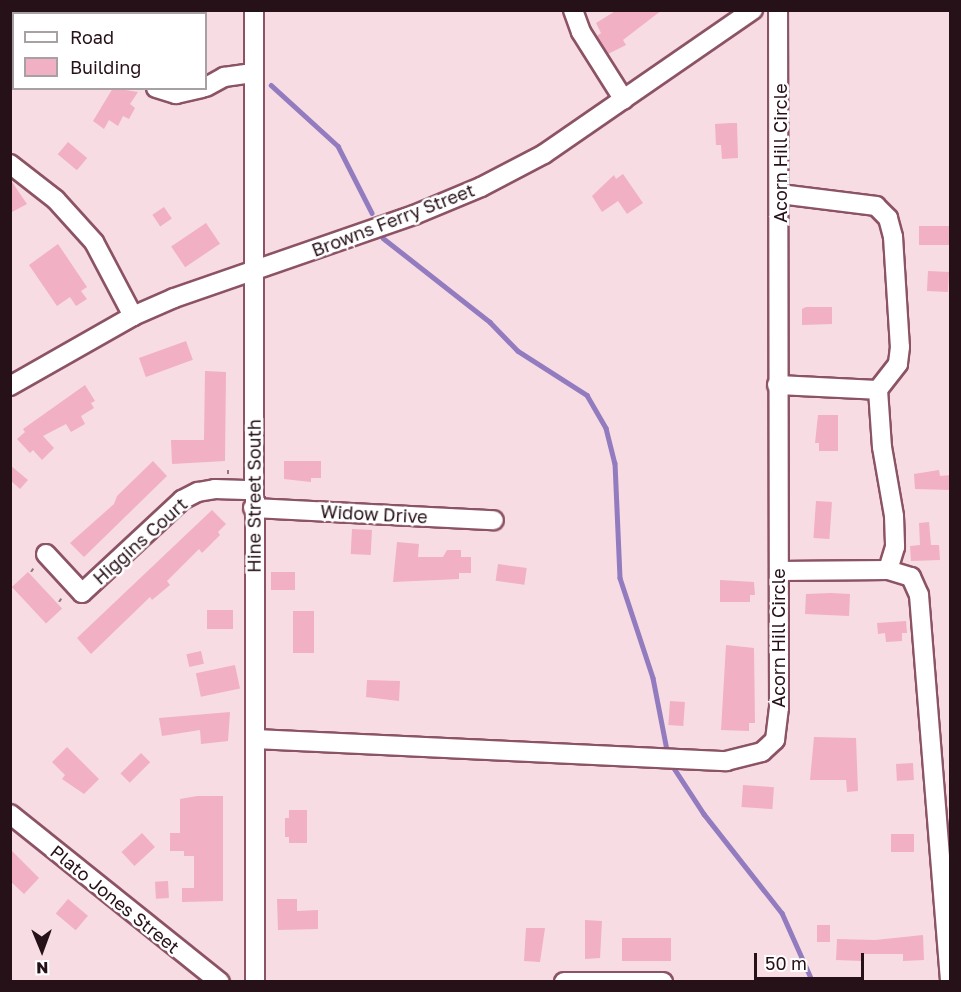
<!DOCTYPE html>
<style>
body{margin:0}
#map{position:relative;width:961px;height:992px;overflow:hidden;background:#f7dce3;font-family:"Golos Text",sans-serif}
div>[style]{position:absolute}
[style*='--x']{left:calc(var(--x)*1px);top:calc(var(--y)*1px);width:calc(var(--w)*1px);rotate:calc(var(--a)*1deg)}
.stream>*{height:4.5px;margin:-2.25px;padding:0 2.25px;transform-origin:2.25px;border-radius:2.25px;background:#937bbf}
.building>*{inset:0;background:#f1b0c3;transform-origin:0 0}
.path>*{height:2px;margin-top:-1px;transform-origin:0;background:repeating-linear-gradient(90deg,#91787f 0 4.5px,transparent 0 9px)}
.roads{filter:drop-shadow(2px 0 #8c5365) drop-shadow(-2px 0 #8c5365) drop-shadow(0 2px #8c5365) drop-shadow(0 -2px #8c5365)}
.minor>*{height:18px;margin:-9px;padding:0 9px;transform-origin:9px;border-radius:9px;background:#fff}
span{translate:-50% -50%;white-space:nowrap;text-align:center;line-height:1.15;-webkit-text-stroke:5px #fff;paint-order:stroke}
.street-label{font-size:18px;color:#271118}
.frame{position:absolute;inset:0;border:12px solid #271118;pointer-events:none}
.legend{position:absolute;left:12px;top:12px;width:195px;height:78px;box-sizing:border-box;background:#fff;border:2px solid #a9a0a3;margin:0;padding:8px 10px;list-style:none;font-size:18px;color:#271118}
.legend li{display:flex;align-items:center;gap:12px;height:30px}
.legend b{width:30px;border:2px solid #a9a0a3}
.north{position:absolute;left:12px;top:920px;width:60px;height:60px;-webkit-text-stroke:4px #fff;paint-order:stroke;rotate:179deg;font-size:16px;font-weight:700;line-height:24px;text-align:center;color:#271118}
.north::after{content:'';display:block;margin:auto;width:21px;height:27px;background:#271118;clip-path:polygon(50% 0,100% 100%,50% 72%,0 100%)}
.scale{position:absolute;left:754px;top:953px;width:110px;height:27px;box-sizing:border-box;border:3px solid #271118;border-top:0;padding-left:8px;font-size:18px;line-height:21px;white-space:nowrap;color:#271118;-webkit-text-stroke:4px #fff;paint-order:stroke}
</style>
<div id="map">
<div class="stream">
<div style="--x:271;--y:85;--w:91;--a:42.3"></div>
<div style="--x:338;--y:146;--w:75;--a:63.1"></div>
<div style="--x:383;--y:238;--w:136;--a:38.1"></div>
<div style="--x:490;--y:322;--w:40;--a:46"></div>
<div style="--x:518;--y:351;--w:82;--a:32.5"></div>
<div style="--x:587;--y:395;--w:38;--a:60"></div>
<div style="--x:606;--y:428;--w:36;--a:76"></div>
<div style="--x:615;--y:463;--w:115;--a:87.5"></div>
<div style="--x:620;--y:578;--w:105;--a:71.7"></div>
<div style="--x:653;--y:678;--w:78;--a:79"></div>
<div style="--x:672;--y:765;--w:59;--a:56.9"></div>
<div style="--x:704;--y:814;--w:126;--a:51.8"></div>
<div style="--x:782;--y:913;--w:73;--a:65.9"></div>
</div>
<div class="building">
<div style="clip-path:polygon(617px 10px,662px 10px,623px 40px,626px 45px,608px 54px,597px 36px,601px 33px,596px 23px)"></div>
<div style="clip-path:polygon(113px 88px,138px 92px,130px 104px,135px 108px,129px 119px,123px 116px,118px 126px,109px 120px,104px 129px,93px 121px)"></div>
<div style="clip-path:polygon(730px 123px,737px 123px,738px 158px,722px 159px,721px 145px,716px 145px,715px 124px)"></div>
<div style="left:68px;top:142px;width:25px;height:16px;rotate:40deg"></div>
<div style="clip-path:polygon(623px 174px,643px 203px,627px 214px,618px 201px,602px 212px,592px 196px,614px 175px,616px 179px)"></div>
<div style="clip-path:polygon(10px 179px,27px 204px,10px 213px)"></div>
<div style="left:164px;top:207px;width:14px;height:14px;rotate:56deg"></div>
<div style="left:206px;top:223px;width:25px;height:42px;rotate:56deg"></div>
<div style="left:919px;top:226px;width:30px;height:19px"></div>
<div style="clip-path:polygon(58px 244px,87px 287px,81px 291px,87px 299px,76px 306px,70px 297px,57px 306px,29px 265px)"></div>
<div style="left:928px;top:271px;width:21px;height:20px;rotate:3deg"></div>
<div style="clip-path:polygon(806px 307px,832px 307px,832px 324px,802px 325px,802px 309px)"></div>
<div style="left:186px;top:341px;width:20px;height:50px;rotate:70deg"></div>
<div style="clip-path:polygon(205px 371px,226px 372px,225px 461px,172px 464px,171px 440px,204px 440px)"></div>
<div style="clip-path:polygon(85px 385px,95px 401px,91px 403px,94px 408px,81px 416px,85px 424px,71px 432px,66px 424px,43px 436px,54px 448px,42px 460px,33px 450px,30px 453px,17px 439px,25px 432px,23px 429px)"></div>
<div style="clip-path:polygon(818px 415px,838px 415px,838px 451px,819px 451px,819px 443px,815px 443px)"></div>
<div style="clip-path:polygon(153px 461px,167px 476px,84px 557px,70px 543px,114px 504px,117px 496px)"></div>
<div style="clip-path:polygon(284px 461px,321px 461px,321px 478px,311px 478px,311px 482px,284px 479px)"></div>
<div style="clip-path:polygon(10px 465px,28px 480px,20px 489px,10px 480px)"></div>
<div style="clip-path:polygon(939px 470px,940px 476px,951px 475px,951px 490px,915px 489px,914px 474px)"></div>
<div style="left:816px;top:501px;width:16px;height:37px;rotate:4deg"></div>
<div style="clip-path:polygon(212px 510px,226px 524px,218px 532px,220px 535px,202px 553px,199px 549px,167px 581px,170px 585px,152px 600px,150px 597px,91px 654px,77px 638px)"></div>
<div style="clip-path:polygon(929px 522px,931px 545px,939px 545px,940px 560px,911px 561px,910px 546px,920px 545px,919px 523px)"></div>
<div style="left:352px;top:529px;width:20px;height:25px;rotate:3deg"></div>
<div style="clip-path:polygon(397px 542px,419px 544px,418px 557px,443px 557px,447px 550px,461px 550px,461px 557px,471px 557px,471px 573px,459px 573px,459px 579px,393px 582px)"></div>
<div style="left:498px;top:564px;width:29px;height:17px;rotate:8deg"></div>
<div style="left:28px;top:572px;width:50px;height:22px;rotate:47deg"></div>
<div style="left:271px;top:572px;width:24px;height:18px"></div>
<div style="clip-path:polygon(720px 580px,754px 582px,755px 595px,750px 595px,750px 602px,720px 602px)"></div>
<div style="clip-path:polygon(831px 593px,850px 594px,849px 616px,805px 614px,806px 594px)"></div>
<div style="left:233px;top:610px;width:19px;height:26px;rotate:90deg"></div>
<div style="left:293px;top:611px;width:21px;height:42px"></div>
<div style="clip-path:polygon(906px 621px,907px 633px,902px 633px,902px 641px,886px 642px,885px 633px,878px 634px,877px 623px)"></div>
<div style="clip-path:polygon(726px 645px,754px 648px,755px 723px,749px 723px,749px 731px,721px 730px)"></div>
<div style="left:201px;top:651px;width:13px;height:15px;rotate:77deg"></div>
<div style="left:235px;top:665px;width:24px;height:40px;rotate:78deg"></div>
<div style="clip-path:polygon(367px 680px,400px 681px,399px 701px,366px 697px)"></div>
<div style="left:670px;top:701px;width:15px;height:24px;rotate:4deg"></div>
<div style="clip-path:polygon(230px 712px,228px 741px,201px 744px,200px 730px,162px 736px,159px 718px)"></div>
<div style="clip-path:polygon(814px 737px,856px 738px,858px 791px,847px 792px,846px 780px,810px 780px)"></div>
<div style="clip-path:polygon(67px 747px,99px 779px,84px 794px,62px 779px,65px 775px,52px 762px)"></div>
<div style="left:141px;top:753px;width:13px;height:29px;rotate:45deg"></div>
<div style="left:913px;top:763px;width:17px;height:17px;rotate:87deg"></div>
<div style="left:743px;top:785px;width:31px;height:22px;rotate:4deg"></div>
<div style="clip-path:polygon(197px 796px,223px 796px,223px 901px,182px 902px,182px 888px,194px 888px,194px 856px,184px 856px,184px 851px,170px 851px,170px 833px,180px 833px,180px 799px)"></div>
<div style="clip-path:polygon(289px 810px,307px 810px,307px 843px,289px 843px,289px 837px,285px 837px,285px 818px,289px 818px)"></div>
<div style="left:142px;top:833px;width:19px;height:28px;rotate:47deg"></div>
<div style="left:891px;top:834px;width:23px;height:18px"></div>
<div style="clip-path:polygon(10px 849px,39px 878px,24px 894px,10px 881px)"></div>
<div style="left:168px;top:881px;width:17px;height:13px;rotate:87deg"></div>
<div style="left:68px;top:899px;width:26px;height:19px;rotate:40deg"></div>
<div style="clip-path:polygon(277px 899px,297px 899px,297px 911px,318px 910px,318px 929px,278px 930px)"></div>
<div style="clip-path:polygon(585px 920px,602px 921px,600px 958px,585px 959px)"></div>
<div style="left:817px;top:925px;width:13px;height:17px"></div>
<div style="clip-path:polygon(526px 928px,545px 928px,540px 962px,524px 961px)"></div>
<div style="clip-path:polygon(923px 935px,924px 960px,903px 961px,903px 954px,862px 954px,862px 961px,836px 960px,837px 939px,875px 940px)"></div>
<div style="left:622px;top:938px;width:49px;height:23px"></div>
</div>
<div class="path">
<div style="--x:228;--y:474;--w:6;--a:-90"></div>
<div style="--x:31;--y:572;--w:4;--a:-56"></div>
<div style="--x:59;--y:602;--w:4;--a:-56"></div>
</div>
<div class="roads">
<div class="minor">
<div style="--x:26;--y:10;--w:6;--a:39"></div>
<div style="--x:254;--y:10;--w:972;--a:89.94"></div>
<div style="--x:573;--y:10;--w:23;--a:70"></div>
<div style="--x:581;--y:32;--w:80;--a:57.7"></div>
<div style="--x:206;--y:87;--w:21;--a:-29"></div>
<div style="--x:224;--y:77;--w:29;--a:-8"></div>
<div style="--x:156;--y:88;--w:21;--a:17"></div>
<div style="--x:176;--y:94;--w:27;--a:-13"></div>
<div style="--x:10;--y:164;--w:58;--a:38"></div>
<div style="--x:56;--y:200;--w:57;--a:47.9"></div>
<div style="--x:94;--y:242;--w:84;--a:62.2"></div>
<div style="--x:780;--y:194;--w:97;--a:7.1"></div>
<div style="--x:876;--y:206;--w:17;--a:45"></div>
<div style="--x:888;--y:218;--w:20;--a:75"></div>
<div style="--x:893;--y:237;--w:110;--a:86.4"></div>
<div style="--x:900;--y:347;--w:17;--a:97"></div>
<div style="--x:898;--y:364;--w:33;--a:128"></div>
<div style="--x:878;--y:390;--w:57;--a:86"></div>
<div style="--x:882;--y:447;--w:70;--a:80.1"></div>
<div style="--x:894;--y:516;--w:31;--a:88"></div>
<div style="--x:895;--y:547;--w:24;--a:107"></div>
<div style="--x:777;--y:385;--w:101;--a:2.8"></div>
<div style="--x:10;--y:386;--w:142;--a:-29.6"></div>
<div style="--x:133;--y:316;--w:45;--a:-23.7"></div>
<div style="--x:174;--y:298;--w:254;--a:-19.1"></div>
<div style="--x:414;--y:215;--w:73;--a:-22.7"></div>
<div style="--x:481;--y:187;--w:71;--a:-27.6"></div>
<div style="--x:544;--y:154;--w:254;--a:-34.6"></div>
<div style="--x:253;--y:508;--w:241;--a:2.9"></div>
<div style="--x:46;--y:554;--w:53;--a:47.3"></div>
<div style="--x:82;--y:593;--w:137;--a:-42.9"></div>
<div style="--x:182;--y:500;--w:18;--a:-27"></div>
<div style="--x:198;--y:492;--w:17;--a:-10"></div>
<div style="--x:215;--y:489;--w:38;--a:2"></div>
<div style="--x:779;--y:571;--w:109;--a:-0.5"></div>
<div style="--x:888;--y:570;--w:24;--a:17"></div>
<div style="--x:911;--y:577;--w:20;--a:66"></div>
<div style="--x:919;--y:595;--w:388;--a:85.4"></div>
<div style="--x:255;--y:739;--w:472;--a:2.7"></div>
<div style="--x:726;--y:761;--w:37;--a:-14"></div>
<div style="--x:762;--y:752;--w:18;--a:-43"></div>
<div style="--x:775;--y:740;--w:33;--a:-83"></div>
<div style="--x:779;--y:707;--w:697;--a:-90.08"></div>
<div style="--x:10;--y:814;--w:269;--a:38.7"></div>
<div style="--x:564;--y:982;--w:99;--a:0"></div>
</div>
</div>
<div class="street-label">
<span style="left:780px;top:153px;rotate:-90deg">Acorn Hill Circle</span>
<span style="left:393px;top:220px;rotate:-21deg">Browns Ferry Street</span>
<span style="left:254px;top:496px;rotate:-90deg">Hine Street South</span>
<span style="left:374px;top:514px;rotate:3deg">Widow Drive</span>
<span style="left:140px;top:541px;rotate:-42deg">Higgins Court</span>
<span style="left:778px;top:638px;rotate:-90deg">Acorn Hill Circle</span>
<span style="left:115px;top:899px;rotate:39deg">Plato Jones Street</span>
</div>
<div class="frame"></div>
<ul class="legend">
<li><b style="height:8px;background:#fff"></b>Road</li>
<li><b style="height:16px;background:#f1b0c3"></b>Building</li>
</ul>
<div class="north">N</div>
<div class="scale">50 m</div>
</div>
